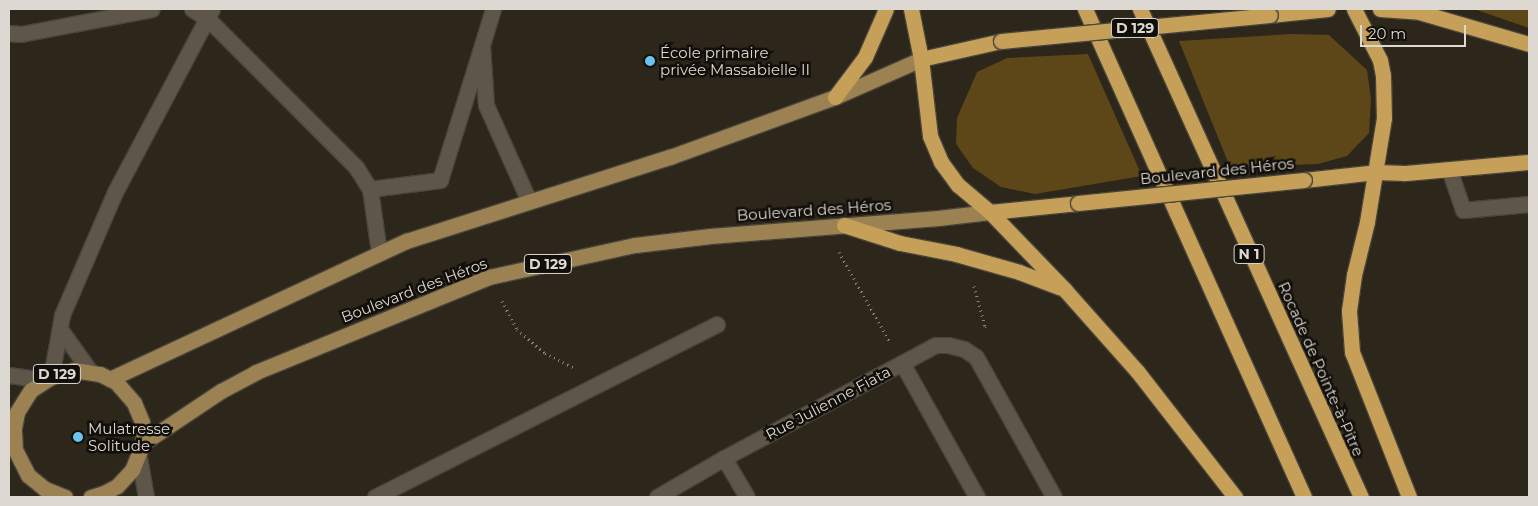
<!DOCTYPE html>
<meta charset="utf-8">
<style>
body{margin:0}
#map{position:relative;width:1538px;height:506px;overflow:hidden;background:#2c261b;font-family:Montserrat,sans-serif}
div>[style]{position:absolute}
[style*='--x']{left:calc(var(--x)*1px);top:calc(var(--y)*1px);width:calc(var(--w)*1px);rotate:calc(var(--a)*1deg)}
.green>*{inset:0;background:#5d4719}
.path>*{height:3px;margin-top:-1.5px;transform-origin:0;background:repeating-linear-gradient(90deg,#8a857c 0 1px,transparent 0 5px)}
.roads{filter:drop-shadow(1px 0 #48443a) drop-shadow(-1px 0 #48443a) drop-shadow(0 1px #48443a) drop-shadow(0 -1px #48443a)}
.minor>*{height:15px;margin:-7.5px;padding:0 7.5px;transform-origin:7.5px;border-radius:7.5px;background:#5d5649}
.major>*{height:15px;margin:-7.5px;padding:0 7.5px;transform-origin:7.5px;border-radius:7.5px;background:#9c8252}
.highway>*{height:15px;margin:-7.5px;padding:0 7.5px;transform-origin:7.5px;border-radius:7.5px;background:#c6a058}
.bridges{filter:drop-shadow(1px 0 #48443a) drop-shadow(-1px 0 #48443a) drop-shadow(0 1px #48443a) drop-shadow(0 -1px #48443a)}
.highway-bridge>*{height:15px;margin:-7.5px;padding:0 7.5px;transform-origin:7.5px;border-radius:7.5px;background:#c6a058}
.dots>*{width:14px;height:14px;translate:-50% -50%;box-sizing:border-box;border:2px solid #120f0a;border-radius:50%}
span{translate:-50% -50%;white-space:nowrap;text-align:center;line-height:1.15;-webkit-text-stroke:5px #120f0a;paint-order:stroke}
.shield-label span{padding:1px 4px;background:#120f0a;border:1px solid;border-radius:4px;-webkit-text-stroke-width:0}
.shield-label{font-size:14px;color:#ddd9d2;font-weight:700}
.poi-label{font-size:15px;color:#ddd9d2}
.left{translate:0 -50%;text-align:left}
.street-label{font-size:15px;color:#ddd9d2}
.frame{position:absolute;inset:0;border:10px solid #ddd9d2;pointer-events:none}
.scale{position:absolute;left:1360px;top:25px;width:106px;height:22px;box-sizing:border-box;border:2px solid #ddd9d2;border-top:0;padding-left:6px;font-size:15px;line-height:18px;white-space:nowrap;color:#ddd9d2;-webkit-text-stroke:4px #120f0a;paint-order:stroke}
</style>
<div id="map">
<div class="green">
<div style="clip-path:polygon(1474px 9px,1529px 9px,1529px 28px)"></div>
<div style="clip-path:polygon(1291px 34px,1329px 35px,1367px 70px,1371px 99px,1369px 133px,1347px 156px,1318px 164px,1230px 167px,1179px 41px)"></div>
<div style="clip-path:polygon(1088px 54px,1142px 176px,1035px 194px,1001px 187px,973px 168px,956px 144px,957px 118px,977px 72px,1007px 58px)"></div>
</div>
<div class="path">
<div style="--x:839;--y:252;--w:103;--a:60.5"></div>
<div style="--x:974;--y:286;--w:41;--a:74.6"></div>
<div style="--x:985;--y:326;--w:4;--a:104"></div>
<div style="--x:502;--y:301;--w:32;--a:62"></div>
<div style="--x:517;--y:329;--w:37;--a:41"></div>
<div style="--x:545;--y:353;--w:33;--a:27"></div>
</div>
<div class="roads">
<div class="minor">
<div style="--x:192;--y:9;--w:17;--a:31"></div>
<div style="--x:207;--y:18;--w:211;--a:45"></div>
<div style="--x:356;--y:167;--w:26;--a:58"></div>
<div style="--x:370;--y:189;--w:64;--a:81.9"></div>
<div style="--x:493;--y:9;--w:38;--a:107"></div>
<div style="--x:482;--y:45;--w:60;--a:86.2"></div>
<div style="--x:486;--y:105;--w:105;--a:65.9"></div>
<div style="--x:9;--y:33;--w:12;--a:5"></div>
<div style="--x:21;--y:34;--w:133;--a:-10.8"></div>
<div style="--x:1449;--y:169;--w:43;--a:71.1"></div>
<div style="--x:1463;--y:210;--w:66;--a:-5.2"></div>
<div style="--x:370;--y:189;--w:71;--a:-7.3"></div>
<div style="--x:440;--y:180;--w:141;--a:-72.7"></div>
<div style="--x:60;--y:329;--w:52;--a:54.5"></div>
<div style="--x:902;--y:363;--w:154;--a:60.8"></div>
<div style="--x:9;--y:375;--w:35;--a:8"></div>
<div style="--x:51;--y:377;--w:63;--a:-79.9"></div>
<div style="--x:62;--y:315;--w:134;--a:-66.7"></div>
<div style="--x:115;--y:192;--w:207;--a:-62.1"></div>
<div style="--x:139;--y:457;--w:41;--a:80.1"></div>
<div style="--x:724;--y:458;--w:45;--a:59.5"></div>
<div style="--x:375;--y:497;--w:383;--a:-26.8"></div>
<div style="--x:657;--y:497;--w:78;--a:-30.2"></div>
<div style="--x:724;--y:458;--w:240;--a:-28.1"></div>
<div style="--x:936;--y:345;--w:12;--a:0"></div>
<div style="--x:948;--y:345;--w:16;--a:14"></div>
<div style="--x:964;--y:349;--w:14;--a:34"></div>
<div style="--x:976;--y:357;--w:160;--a:60.9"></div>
</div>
<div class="major">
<div style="--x:110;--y:379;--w:327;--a:-25"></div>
<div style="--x:406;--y:241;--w:277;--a:-17.7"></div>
<div style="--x:670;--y:157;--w:176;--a:-20"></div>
<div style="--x:835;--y:97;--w:94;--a:-23.8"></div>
<div style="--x:143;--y:443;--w:94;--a:-33.7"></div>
<div style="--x:221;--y:391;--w:40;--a:-28"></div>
<div style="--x:256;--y:372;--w:252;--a:-22.2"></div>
<div style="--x:489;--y:277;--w:149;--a:-12.4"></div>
<div style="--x:635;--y:245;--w:76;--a:-6.8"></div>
<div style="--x:710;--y:236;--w:229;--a:-4.5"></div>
<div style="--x:938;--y:218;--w:52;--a:-6.6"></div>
<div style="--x:65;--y:497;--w:22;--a:-158"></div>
<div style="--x:45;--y:489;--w:22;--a:-141"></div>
<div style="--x:28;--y:475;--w:28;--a:-117"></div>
<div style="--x:15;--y:450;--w:22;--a:-93"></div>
<div style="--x:14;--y:428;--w:16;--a:-79"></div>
<div style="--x:17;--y:412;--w:26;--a:-58"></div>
<div style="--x:31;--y:390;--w:24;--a:-33"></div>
<div style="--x:51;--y:377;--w:24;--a:-17"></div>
<div style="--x:74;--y:370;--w:26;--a:9"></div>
<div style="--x:100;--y:374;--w:18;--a:27"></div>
<div style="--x:116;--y:382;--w:28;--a:49"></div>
<div style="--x:134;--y:403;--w:21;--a:67"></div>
<div style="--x:142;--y:422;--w:21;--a:87"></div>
<div style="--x:143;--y:443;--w:29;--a:112"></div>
<div style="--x:132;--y:470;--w:22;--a:133"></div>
<div style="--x:117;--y:486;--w:15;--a:152"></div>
<div style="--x:104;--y:493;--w:14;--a:163"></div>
</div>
<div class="highway">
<div style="--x:911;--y:9;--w:51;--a:78.7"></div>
<div style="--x:921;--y:59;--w:78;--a:83.3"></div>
<div style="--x:930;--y:136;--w:28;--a:67"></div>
<div style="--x:941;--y:162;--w:29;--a:54"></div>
<div style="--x:958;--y:185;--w:42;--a:40.2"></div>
<div style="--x:990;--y:212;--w:108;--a:46.1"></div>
<div style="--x:1065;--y:290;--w:108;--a:48.4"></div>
<div style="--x:1137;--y:371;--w:160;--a:52.1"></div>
<div style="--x:1085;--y:9;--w:535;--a:65.83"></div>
<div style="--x:1140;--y:9;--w:536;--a:65.64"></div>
<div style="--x:1354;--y:9;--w:57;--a:63"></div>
<div style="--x:1380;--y:60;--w:15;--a:79"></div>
<div style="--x:1383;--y:75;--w:43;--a:88.7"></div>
<div style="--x:1384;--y:118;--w:105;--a:99.3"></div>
<div style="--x:1367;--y:222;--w:55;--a:103.8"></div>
<div style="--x:1354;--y:275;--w:36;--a:98"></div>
<div style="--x:1349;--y:311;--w:41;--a:85.8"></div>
<div style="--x:1352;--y:352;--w:156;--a:68.5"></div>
<div style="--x:1380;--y:9;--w:39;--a:4"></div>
<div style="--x:1419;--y:12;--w:115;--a:16.2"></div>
<div style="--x:1270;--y:15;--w:58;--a:-5.9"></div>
<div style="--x:921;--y:59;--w:82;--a:-12.7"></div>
<div style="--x:835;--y:97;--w:50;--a:-53.1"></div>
<div style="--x:865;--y:57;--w:52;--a:-66.4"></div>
<div style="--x:1304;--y:180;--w:72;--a:-6.3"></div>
<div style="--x:1376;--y:172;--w:29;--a:2"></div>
<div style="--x:1405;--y:173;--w:124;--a:-5.1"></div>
<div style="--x:990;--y:212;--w:88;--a:-5.8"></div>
<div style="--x:844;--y:225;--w:59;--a:17.8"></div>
<div style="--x:900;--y:243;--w:57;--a:11.1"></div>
<div style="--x:956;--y:254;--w:66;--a:15.9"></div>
<div style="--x:1019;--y:272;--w:43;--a:20.6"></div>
</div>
</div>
<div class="bridges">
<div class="highway-bridge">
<div style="--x:1001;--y:41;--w:270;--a:-5.5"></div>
<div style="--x:1078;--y:203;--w:227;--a:-5.8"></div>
</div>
</div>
<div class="dots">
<div style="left:650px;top:61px;background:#69c4f0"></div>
<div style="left:78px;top:437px;background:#69c4f0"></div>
</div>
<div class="shield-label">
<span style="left:1135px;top:28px">D 129</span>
<span style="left:1249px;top:254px">N 1</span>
<span style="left:548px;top:264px">D 129</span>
<span style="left:57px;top:374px">D 129</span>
</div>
<div class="poi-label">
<span class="left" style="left:660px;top:61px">École primaire<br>privée Massabielle II</span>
<span class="left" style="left:88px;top:437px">Mulatresse<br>Solitude</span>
</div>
<div class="street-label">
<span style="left:1217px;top:171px;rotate:-6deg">Boulevard des Héros</span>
<span style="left:814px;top:210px;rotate:-4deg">Boulevard des Héros</span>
<span style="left:414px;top:290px;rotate:-21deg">Boulevard des Héros</span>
<span style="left:1321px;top:369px;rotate:66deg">Rocade de Pointe-à-Pitre</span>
<span style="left:828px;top:403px;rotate:-28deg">Rue Julienne Fiata</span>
</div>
<div class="frame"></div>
<div class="scale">20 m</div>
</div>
